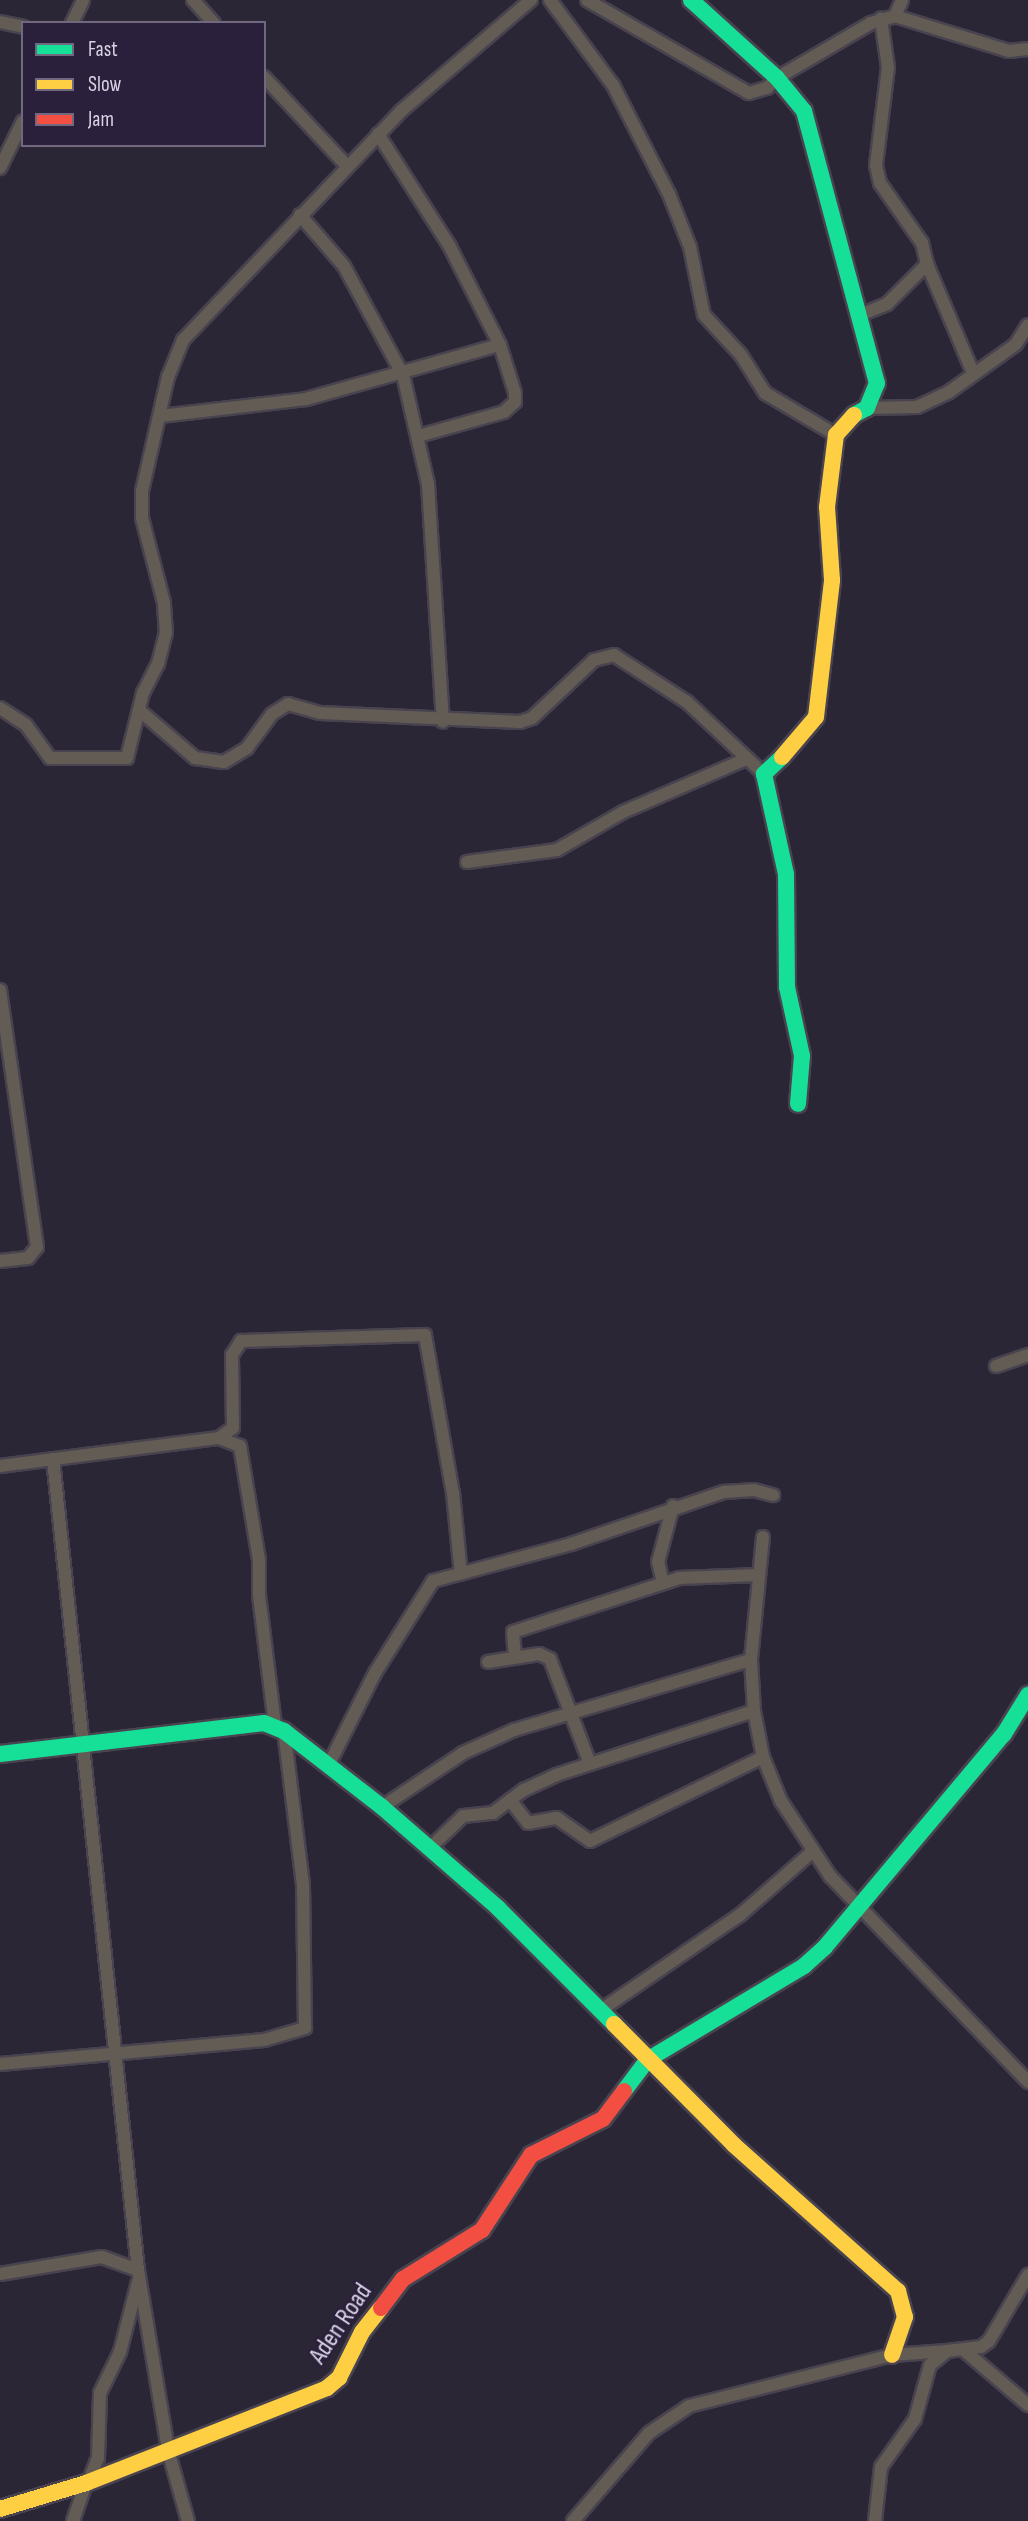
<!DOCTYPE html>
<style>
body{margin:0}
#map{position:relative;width:1028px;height:2521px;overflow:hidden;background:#2b2635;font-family:"Sofia Sans Condensed",sans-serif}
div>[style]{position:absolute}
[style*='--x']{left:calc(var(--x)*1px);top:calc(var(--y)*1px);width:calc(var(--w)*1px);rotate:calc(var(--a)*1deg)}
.roads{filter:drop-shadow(2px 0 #48434f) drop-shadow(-2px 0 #48434f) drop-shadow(0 2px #48434f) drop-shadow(0 -2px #48434f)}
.street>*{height:12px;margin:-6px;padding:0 6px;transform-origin:6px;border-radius:6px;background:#635c54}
.fast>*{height:16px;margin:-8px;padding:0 8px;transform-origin:8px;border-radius:8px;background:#16e098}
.slow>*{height:16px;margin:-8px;padding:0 8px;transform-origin:8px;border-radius:8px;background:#ffcf43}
.jam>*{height:16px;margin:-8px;padding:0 8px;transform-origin:8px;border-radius:8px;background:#f24e42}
span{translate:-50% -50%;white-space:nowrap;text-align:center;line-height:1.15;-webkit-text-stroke:6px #2a203b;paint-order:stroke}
.street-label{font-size:26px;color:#d9d3e5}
.legend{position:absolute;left:21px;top:21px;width:245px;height:126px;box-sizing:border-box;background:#2a203b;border:2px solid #70687f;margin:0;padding:9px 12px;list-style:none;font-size:21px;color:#d9d3e5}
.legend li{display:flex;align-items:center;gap:14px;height:35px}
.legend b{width:35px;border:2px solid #70687f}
</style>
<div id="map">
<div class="roads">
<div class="street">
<div style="--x:193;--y:0;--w:31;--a:48"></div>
<div style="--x:550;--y:0;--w:106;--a:53.5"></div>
<div style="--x:613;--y:85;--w:123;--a:62.8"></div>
<div style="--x:669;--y:194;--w:57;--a:68.4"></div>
<div style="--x:690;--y:247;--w:69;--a:78.4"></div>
<div style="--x:704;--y:315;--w:54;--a:47.2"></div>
<div style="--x:741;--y:355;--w:45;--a:57.7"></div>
<div style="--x:765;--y:393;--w:82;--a:30.6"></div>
<div style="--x:587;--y:0;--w:187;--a:29.9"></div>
<div style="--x:749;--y:93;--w:19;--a:-16"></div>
<div style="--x:767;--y:88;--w:14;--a:-45"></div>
<div style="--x:777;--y:78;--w:109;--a:-30.3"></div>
<div style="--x:871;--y:23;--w:25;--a:-16"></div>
<div style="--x:895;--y:16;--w:119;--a:17.1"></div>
<div style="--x:1009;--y:51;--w:19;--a:-6"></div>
<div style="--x:895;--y:16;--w:17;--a:-66"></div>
<div style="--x:0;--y:22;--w:24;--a:12"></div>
<div style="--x:72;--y:23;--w:25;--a:-64"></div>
<div style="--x:264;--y:77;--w:120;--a:47"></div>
<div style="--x:378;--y:134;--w:132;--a:57.4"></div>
<div style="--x:449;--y:245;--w:112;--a:63"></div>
<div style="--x:500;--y:345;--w:50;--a:72.6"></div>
<div style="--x:515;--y:393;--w:9;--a:90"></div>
<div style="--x:515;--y:402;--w:15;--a:138"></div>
<div style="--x:504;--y:412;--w:89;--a:164.4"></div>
<div style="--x:0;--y:168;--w:52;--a:-63.9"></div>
<div style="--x:300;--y:215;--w:67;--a:49.2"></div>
<div style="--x:344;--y:266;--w:124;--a:61.6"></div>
<div style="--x:403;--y:375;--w:112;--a:77.1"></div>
<div style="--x:428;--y:484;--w:238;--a:86.4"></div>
<div style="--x:927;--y:264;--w:118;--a:67.1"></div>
<div style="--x:860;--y:315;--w:29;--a:-22"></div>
<div style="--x:887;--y:304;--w:57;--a:-45"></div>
<div style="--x:927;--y:264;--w:22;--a:-103"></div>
<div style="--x:922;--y:243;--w:73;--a:-125"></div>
<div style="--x:880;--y:183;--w:18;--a:-103"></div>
<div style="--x:876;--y:165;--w:99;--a:-83"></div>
<div style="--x:888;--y:67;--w:49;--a:-98.3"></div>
<div style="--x:867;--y:408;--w:50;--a:-1.1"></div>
<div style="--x:917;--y:407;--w:35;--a:-25"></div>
<div style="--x:949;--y:392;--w:82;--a:-35.6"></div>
<div style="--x:1016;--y:344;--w:22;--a:-58"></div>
<div style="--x:160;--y:416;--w:147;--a:-6.6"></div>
<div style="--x:306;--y:399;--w:201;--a:-15.6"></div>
<div style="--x:0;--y:708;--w:31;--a:33"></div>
<div style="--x:26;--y:725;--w:41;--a:54"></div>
<div style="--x:50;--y:758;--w:77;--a:0"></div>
<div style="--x:127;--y:758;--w:67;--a:-76.2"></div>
<div style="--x:143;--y:693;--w:33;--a:-63"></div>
<div style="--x:158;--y:664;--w:32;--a:-76"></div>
<div style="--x:166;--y:633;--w:30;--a:-94"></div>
<div style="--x:164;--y:603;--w:88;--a:-104.5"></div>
<div style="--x:142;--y:518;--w:27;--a:-90"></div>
<div style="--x:142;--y:491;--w:117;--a:-77.2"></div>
<div style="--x:168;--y:377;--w:40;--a:-68"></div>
<div style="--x:183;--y:340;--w:316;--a:-46.4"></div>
<div style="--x:401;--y:111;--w:171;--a:-40.5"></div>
<div style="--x:139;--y:710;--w:74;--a:40.6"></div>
<div style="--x:195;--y:758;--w:29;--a:8"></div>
<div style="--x:224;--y:762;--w:27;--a:-31"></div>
<div style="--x:247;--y:748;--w:42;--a:-53.7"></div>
<div style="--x:272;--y:714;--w:19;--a:-32"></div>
<div style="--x:288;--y:704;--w:33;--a:16"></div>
<div style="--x:320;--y:713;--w:200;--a:2.6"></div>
<div style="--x:520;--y:722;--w:13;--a:-18"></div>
<div style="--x:532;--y:718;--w:85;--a:-43.1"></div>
<div style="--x:594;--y:660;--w:21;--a:-14"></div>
<div style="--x:614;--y:655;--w:87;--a:32.8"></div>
<div style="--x:687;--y:702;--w:105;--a:43.1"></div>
<div style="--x:467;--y:862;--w:91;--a:-7.6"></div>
<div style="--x:557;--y:850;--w:76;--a:-29.9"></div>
<div style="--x:623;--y:812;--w:134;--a:-23.3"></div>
<div style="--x:0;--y:990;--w:260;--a:81.8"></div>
<div style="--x:37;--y:1247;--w:14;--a:129"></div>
<div style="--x:28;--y:1258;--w:28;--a:174"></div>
<div style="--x:996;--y:1366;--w:34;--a:-19"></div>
<div style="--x:219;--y:1438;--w:17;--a:-36"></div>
<div style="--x:233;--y:1428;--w:73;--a:-90.8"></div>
<div style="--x:232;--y:1355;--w:17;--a:-57"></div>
<div style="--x:241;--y:1341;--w:184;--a:-1.9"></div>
<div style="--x:425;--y:1335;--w:160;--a:80"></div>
<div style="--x:453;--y:1493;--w:81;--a:84.4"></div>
<div style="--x:53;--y:1459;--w:815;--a:84.02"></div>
<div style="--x:138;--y:2270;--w:182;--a:80.5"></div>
<div style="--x:168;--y:2450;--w:74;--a:74.3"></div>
<div style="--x:0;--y:1466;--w:221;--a:-7.3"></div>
<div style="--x:219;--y:1438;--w:22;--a:21"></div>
<div style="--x:240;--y:1446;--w:116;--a:80.5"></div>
<div style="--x:259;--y:1560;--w:35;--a:90"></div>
<div style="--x:259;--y:1595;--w:131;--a:83"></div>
<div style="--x:763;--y:1537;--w:124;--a:95.6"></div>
<div style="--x:751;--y:1660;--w:51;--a:86.6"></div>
<div style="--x:754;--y:1711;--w:47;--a:78.9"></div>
<div style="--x:763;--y:1757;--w:48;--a:67.8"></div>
<div style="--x:781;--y:1801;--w:90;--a:56.8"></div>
<div style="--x:830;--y:1876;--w:286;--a:46.1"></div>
<div style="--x:663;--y:1583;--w:22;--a:-103"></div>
<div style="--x:658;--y:1562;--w:58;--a:-75"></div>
<div style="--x:515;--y:1656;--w:24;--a:-95"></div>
<div style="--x:513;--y:1632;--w:175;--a:-18"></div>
<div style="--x:679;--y:1578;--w:79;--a:-2.2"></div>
<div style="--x:488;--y:1662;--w:52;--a:-8.9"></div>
<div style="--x:539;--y:1654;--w:12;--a:24"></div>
<div style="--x:550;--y:1659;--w:112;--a:69.1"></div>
<div style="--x:329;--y:1764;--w:102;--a:-63.2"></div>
<div style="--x:375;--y:1673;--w:109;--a:-57.8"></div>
<div style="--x:433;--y:1581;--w:143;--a:-15"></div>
<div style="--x:571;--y:1544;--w:162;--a:-18.8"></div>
<div style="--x:724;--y:1492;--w:30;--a:-4"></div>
<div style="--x:754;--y:1490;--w:20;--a:15"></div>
<div style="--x:510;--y:1800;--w:29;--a:52"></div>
<div style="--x:528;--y:1823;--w:29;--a:-10"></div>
<div style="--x:557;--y:1818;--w:40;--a:34.9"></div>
<div style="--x:590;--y:1841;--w:192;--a:-25.9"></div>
<div style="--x:382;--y:1807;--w:97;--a:-33.7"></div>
<div style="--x:463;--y:1753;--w:56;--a:-24.3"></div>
<div style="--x:514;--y:1730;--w:247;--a:-16.5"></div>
<div style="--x:429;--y:1849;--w:47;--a:-44.1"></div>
<div style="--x:463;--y:1816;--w:30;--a:-6"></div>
<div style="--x:493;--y:1813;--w:39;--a:-37"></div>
<div style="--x:524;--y:1790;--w:35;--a:-25"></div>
<div style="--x:556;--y:1775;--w:208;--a:-17.9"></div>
<div style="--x:601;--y:2010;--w:168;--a:-34.4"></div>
<div style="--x:740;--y:1915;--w:96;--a:-41.2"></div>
<div style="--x:0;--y:2064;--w:265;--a:-5.2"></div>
<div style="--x:264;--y:2040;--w:43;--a:-16.3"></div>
<div style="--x:305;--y:2028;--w:143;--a:-90.8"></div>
<div style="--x:303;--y:1885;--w:155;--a:-97"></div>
<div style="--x:0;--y:2274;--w:103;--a:-9.5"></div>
<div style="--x:102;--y:2257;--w:38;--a:20"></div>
<div style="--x:965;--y:2351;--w:83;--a:40.6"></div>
<div style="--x:89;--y:2481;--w:25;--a:-69"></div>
<div style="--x:98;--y:2458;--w:65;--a:-88.2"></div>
<div style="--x:100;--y:2393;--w:46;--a:-64"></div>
<div style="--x:120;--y:2352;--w:72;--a:-75.6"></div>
<div style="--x:73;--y:2521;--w:40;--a:-71.1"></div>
<div style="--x:573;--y:2521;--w:116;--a:-49.2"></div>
<div style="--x:649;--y:2433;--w:48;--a:-34"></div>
<div style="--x:689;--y:2406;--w:209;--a:-14.1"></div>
<div style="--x:892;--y:2355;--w:55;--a:-4.2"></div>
<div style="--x:875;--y:2521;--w:54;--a:-83.7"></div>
<div style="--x:881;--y:2467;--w:59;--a:-54.7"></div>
<div style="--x:915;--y:2419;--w:56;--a:-74.5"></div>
<div style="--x:930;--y:2365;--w:22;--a:-39"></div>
<div style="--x:947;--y:2351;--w:34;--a:-7"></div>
<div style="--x:981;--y:2347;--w:10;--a:-37"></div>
<div style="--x:989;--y:2341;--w:77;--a:-59.4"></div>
</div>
<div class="fast">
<div style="--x:691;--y:0;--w:116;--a:42.2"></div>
<div style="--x:777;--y:78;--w:43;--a:50.7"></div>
<div style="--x:804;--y:111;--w:282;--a:75"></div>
<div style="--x:877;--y:383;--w:27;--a:112"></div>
<div style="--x:867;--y:408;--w:15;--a:152"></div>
<div style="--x:782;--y:757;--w:25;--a:137"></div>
<div style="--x:764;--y:774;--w:102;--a:77.6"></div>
<div style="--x:786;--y:874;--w:113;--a:89.5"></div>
<div style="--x:787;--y:987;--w:71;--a:77.7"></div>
<div style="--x:802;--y:1056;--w:48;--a:94.8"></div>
<div style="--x:0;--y:1754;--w:266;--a:-6.7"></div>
<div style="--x:264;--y:1723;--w:22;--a:22"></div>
<div style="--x:284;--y:1731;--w:124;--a:37.8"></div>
<div style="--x:382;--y:1807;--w:154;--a:41"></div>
<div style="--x:498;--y:1908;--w:164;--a:45"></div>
<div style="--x:624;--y:2091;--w:39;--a:-53"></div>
<div style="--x:647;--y:2060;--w:183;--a:-30.9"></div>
<div style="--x:804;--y:1966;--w:28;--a:-42"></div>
<div style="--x:825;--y:1947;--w:278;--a:-50"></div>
<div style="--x:1004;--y:1734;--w:46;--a:-58.4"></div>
</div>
<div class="slow">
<div style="--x:782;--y:757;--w:52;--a:-49.6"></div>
<div style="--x:816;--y:717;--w:138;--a:-83.3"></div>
<div style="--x:832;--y:580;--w:73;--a:-93.9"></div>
<div style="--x:827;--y:507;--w:73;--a:-82.9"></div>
<div style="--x:836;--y:435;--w:27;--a:-48"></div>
<div style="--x:614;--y:2024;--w:170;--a:45.2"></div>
<div style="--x:734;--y:2145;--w:220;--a:41.7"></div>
<div style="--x:898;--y:2291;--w:27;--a:75"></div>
<div style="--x:905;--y:2317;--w:40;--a:108.9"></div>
<div style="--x:0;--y:2509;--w:90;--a:-16.8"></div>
<div style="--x:86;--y:2483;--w:259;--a:-21.5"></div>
<div style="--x:327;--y:2388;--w:16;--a:-40"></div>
<div style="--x:339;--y:2378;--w:51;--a:-63.4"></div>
<div style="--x:362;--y:2332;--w:31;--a:-52"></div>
</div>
<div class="jam">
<div style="--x:381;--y:2308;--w:36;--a:-53"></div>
<div style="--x:403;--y:2279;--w:93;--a:-31.8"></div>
<div style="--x:482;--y:2230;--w:90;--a:-56.8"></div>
<div style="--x:531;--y:2155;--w:80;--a:-26.6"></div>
<div style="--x:603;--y:2119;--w:35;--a:-53"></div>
</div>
</div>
<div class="street-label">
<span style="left:341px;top:2324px;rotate:-56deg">Aden Road</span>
</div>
<ul class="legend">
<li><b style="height:9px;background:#16e098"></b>Fast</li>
<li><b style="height:9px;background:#ffcf43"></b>Slow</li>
<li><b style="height:9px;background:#f24e42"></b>Jam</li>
</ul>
</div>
